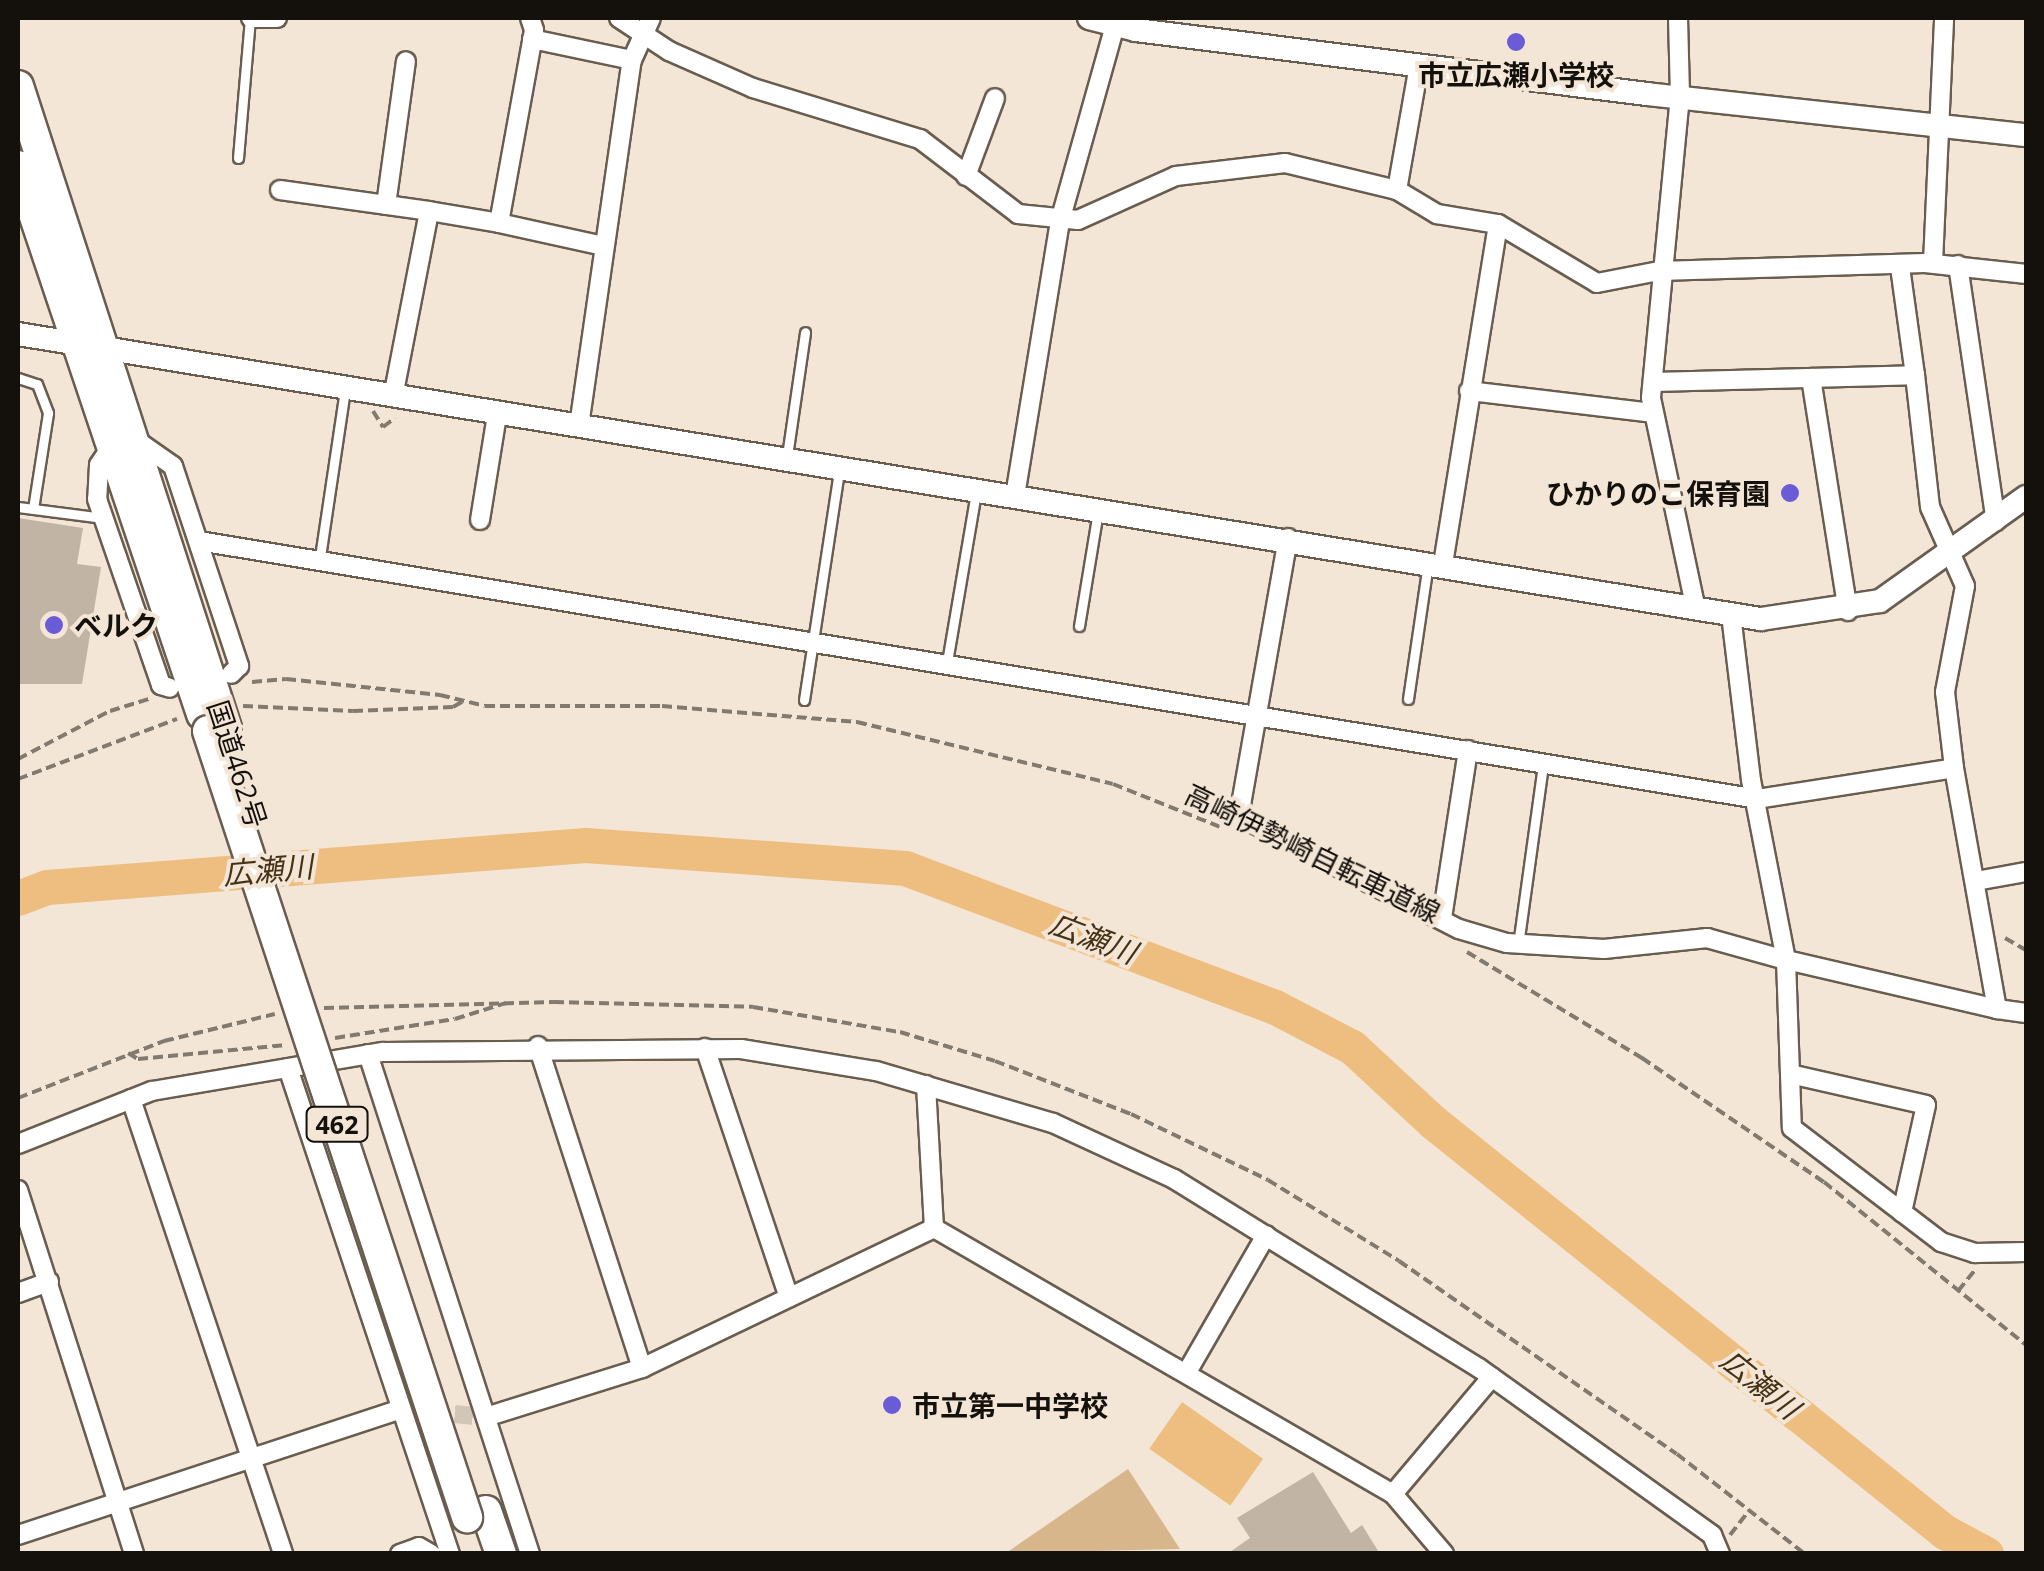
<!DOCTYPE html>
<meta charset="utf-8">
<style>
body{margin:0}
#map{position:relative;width:2044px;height:1571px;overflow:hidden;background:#f3e6d6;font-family:"Open Sans","Noto Sans JP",sans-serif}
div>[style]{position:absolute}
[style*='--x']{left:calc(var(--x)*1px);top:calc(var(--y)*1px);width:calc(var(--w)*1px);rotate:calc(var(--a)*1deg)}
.green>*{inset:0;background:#d7b68c}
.water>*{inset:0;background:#edbe80;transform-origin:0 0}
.river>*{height:35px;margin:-17.5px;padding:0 17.5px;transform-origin:17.5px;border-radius:17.5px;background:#edbe80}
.building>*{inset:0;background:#c1b4a5}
.minor-tunnel>*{height:18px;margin-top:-9px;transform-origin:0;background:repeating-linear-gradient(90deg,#d2c6b8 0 18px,transparent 0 27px)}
.path>*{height:4px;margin-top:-2px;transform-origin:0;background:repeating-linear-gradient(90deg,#82796f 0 10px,transparent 0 15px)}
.roads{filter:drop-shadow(2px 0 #685d4f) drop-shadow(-2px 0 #685d4f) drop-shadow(0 2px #685d4f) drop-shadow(0 -2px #685d4f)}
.service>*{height:9px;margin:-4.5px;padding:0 4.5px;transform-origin:4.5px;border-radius:4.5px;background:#fff}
.minor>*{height:18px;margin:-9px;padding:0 9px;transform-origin:9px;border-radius:9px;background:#fff}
.tertiary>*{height:22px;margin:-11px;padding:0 11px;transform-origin:11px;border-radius:11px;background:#fff}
.trunk>*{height:30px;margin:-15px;padding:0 15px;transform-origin:15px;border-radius:15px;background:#fff}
.bridges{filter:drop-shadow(2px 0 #685d4f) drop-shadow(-2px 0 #685d4f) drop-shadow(0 2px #685d4f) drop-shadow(0 -2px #685d4f)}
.trunk-bridge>*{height:30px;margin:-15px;padding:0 15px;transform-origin:15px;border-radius:15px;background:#fff}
.dots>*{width:28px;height:28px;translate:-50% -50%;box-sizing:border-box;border:5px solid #f3e6d6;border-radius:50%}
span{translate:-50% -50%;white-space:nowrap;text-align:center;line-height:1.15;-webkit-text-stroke:8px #f3e6d6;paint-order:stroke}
.shield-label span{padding:2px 8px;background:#f3e6d6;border:2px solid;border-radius:8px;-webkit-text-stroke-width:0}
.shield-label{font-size:25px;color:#14100b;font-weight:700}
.poi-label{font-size:28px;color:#14100b;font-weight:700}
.right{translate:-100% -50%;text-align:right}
.left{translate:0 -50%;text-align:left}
.street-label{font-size:28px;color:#14100b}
.water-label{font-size:30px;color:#453216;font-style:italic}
.frame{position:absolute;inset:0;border:20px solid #14100b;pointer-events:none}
</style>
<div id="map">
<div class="green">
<div style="clip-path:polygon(1128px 1469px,1180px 1549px,1006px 1553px)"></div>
</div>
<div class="water">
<div style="left:1182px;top:1402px;width:99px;height:57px;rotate:35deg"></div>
</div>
<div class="river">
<div style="--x:18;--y:898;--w:31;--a:-21"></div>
<div style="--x:47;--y:887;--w:540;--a:-4.46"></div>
<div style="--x:585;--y:845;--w:321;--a:4.1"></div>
<div style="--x:905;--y:868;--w:395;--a:20.6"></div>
<div style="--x:1275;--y:1007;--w:87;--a:27.5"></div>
<div style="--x:1352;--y:1047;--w:110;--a:42.8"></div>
<div style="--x:1433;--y:1122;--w:467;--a:38.7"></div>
<div style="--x:1798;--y:1414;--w:189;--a:38.8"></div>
<div style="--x:1945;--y:1532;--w:47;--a:28.2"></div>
</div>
<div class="building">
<div style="clip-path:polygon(18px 518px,83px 528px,77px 564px,101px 567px,82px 684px,18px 684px)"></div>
<div style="clip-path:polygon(1313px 1472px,1351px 1533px,1362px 1525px,1380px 1554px,1227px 1554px,1250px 1538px,1237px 1518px)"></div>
</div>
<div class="minor-tunnel">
<div style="--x:401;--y:1409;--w:85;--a:5.4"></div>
</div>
<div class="path">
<div style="--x:373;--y:411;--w:19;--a:58"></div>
<div style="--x:383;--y:427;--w:15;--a:-37"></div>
<div style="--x:252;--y:682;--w:34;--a:-5"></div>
<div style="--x:286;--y:679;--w:155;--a:5.9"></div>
<div style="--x:440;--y:695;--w:46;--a:13.7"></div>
<div style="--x:485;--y:706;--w:177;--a:0"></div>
<div style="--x:662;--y:706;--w:196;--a:4.7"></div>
<div style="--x:857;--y:722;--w:263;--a:13.6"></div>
<div style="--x:1113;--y:784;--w:118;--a:21.8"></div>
<div style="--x:243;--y:706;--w:110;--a:2.6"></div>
<div style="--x:353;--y:711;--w:100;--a:-2.3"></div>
<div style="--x:453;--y:707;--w:14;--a:-30"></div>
<div style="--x:18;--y:759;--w:104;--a:-27.6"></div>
<div style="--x:110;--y:711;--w:41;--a:-17.1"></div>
<div style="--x:18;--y:779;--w:170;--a:-20.7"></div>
<div style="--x:2005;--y:938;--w:24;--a:30"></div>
<div style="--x:1467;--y:952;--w:205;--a:31.2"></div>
<div style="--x:1642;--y:1058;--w:220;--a:34.3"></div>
<div style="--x:1824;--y:1182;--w:260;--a:38.9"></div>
<div style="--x:324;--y:1008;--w:230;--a:-1.5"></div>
<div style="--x:554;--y:1002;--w:199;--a:1.4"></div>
<div style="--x:753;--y:1007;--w:149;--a:9.7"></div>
<div style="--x:900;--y:1032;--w:99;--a:17"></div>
<div style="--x:995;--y:1061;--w:146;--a:21.3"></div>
<div style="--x:1131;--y:1114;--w:152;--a:25.7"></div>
<div style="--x:1268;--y:1180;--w:154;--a:31.7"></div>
<div style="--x:1399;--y:1261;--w:338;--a:34.8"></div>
<div style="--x:1677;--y:1454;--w:162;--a:38"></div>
<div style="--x:335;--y:1038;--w:121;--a:-9"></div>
<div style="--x:455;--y:1019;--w:53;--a:-17.4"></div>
<div style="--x:128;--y:1053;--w:12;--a:31"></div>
<div style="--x:138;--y:1059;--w:149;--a:-5.4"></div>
<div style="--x:18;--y:1098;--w:157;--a:-21.3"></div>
<div style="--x:164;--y:1041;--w:114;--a:-13.7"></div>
<div style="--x:1958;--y:1291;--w:26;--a:-51"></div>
<div style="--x:1730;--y:1535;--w:31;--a:-52"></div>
</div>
<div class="roads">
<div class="service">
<div style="--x:238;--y:158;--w:141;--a:-85.1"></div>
<div style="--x:18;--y:378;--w:20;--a:18"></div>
<div style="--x:37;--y:384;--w:31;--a:69"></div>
<div style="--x:48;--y:413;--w:97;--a:98.9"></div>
<div style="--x:787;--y:456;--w:125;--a:-81.7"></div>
<div style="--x:18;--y:507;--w:86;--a:7.4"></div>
<div style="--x:320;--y:557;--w:169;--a:-81.5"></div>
<div style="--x:1079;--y:626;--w:117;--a:-80.6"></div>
<div style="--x:947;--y:662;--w:171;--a:-80.3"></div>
<div style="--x:1408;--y:699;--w:136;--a:-81.6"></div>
<div style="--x:804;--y:700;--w:233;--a:-81.3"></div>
<div style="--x:1518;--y:945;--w:183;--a:-82.1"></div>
</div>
<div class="minor">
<div style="--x:251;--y:18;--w:26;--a:0"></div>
<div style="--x:619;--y:18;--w:60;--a:33.4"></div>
<div style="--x:669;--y:51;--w:92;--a:23.8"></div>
<div style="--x:753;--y:88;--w:175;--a:17"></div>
<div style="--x:920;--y:139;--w:123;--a:37.4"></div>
<div style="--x:1018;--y:214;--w:60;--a:5.7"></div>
<div style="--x:1078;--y:220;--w:107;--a:-24.2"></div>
<div style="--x:1176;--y:176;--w:110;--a:-6.8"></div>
<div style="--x:1285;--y:163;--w:115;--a:13.6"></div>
<div style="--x:1397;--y:190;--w:47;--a:31"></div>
<div style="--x:1437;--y:214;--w:62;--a:9.3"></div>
<div style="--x:1678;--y:18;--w:78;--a:88.5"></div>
<div style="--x:1680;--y:96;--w:303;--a:95.5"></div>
<div style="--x:1651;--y:398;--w:216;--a:78"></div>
<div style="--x:532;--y:39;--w:102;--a:11.9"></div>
<div style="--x:966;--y:176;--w:83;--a:-69.6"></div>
<div style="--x:280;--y:190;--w:150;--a:8"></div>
<div style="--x:1397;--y:190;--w:127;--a:-80"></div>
<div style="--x:386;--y:205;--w:145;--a:-82.1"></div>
<div style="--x:499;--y:223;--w:107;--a:12.4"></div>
<div style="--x:1933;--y:263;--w:245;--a:-87.4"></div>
<div style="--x:1958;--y:265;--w:259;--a:81.6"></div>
<div style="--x:1900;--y:267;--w:109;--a:82.1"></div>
<div style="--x:1811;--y:378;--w:236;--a:81"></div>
<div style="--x:1653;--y:382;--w:262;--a:-1.5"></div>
<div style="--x:1915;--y:375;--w:133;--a:83.5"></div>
<div style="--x:1930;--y:507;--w:86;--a:66.1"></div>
<div style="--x:1965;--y:586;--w:108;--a:100.7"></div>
<div style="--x:1945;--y:692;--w:77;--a:83.2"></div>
<div style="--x:1954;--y:768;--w:245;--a:79.9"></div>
<div style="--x:1997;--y:1009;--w:29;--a:8"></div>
<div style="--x:1469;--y:391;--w:186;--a:6.8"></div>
<div style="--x:393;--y:397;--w:189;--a:-79"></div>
<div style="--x:429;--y:211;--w:71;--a:9.7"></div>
<div style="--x:499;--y:223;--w:196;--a:-79.7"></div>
<div style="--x:534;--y:30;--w:13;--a:-108"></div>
<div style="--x:579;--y:426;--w:370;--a:-81.8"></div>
<div style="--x:632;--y:60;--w:46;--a:-65.7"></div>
<div style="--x:136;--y:440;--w:45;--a:35.1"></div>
<div style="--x:173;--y:466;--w:211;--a:71.7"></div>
<div style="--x:239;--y:666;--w:11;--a:135"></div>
<div style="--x:109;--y:450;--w:18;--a:124"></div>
<div style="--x:99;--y:465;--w:34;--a:93"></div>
<div style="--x:97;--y:499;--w:197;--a:71"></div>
<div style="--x:161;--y:685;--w:9;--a:18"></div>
<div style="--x:1015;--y:496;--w:279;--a:-80.7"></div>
<div style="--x:1060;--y:221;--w:204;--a:-74.3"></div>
<div style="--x:480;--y:520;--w:106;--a:-80.8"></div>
<div style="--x:1288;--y:538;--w:282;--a:100"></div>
<div style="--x:1239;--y:816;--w:247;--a:27.2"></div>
<div style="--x:1459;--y:929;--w:50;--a:16.3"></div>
<div style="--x:1507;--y:943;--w:97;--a:3.5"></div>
<div style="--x:1604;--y:949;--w:104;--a:-6.1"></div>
<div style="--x:1707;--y:938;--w:82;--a:15.6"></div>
<div style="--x:1786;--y:960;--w:183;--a:-101"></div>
<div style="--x:1751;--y:780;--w:166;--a:-96.9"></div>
<div style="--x:199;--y:541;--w:1579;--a:9.4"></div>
<div style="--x:1757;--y:799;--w:199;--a:-8.9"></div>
<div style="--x:1443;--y:564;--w:344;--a:-80.8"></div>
<div style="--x:1498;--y:224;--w:115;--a:30.8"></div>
<div style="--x:1597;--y:283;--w:63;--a:-11"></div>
<div style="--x:1659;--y:271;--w:266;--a:-1.7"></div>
<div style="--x:1925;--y:263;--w:102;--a:6.2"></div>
<div style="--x:1976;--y:881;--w:51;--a:-10.2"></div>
<div style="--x:1442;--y:918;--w:170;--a:-81.2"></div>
<div style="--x:1997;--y:1009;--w:217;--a:-166.9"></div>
<div style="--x:1786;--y:960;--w:168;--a:88"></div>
<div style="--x:1792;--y:1128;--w:188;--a:37.4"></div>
<div style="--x:1941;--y:1242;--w:36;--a:18"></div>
<div style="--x:1975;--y:1253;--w:51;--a:-1.1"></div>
<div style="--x:538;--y:1046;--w:338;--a:72.1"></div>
<div style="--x:705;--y:1048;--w:263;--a:71.4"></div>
<div style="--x:368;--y:1054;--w:526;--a:72.05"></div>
<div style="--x:288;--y:1068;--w:512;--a:71.57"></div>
<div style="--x:1790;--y:1074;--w:139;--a:12.8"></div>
<div style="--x:1926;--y:1105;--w:110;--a:102.6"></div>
<div style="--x:926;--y:1085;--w:143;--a:86.8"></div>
<div style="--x:131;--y:1099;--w:480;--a:71.5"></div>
<div style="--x:18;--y:1144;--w:144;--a:-21.6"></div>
<div style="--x:152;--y:1091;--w:234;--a:-9.6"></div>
<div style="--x:383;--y:1052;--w:358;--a:-0.5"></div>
<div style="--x:741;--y:1049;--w:137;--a:9.3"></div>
<div style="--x:876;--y:1071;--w:184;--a:16.4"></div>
<div style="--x:1053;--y:1123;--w:133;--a:24.8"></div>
<div style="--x:1174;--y:1179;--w:359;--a:31.8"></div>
<div style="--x:1479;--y:1368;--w:287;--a:35.6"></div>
<div style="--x:1712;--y:1535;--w:21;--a:67"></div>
<div style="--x:18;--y:1190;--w:382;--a:72.3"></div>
<div style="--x:934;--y:1228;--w:531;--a:30.09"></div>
<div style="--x:1393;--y:1494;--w:79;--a:49.6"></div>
<div style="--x:18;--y:1293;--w:33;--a:-20"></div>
<div style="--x:1187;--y:1372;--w:158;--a:-60"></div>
<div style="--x:486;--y:1417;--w:164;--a:-17.4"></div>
<div style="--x:642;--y:1368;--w:324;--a:-25.6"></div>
<div style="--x:1393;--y:1494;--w:153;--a:-49.8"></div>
<div style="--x:18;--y:1535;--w:403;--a:-18.2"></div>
<div style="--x:400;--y:1554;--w:20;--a:-20"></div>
<div style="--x:419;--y:1547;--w:14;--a:30"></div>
</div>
<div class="tertiary">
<div style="--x:1089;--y:18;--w:49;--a:14.3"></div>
<div style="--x:1136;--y:30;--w:515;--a:7.14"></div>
<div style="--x:1647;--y:94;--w:381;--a:6.2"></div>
<div style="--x:18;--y:334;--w:1766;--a:9.29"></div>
<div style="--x:1761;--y:619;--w:120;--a:-8.6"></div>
<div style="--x:1880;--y:601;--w:179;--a:-35.5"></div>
</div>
<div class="trunk">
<div style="--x:18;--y:86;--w:675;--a:72.05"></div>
<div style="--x:18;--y:166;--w:578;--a:71.44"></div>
<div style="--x:486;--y:1511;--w:46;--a:70.8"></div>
</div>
</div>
<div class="bridges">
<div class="trunk-bridge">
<div style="--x:208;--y:731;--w:828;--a:71.76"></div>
</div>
</div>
<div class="dots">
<div style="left:1516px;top:42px;background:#6a5cd6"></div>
<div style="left:1790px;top:493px;background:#6a5cd6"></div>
<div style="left:54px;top:625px;background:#6a5cd6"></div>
<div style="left:892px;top:1405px;background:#6a5cd6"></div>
</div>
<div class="shield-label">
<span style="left:337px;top:1124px">462</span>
</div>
<div class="poi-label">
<span style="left:1516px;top:74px">市立広瀬小学校</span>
<span class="right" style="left:1770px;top:493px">ひかりのこ保育園</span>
<span class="left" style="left:74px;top:625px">ベルク</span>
<span class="left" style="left:912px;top:1405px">市立第一中学校</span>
</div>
<div class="street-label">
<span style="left:238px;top:764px;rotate:72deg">国道462号</span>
<span style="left:1313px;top:853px;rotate:26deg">高崎伊勢崎自転車道線</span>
</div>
<div class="water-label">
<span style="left:268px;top:870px;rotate:-5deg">広瀬川</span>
<span style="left:1093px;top:938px;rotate:21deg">広瀬川</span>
<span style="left:1760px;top:1384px;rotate:39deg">広瀬川</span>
</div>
<div class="frame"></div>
</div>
